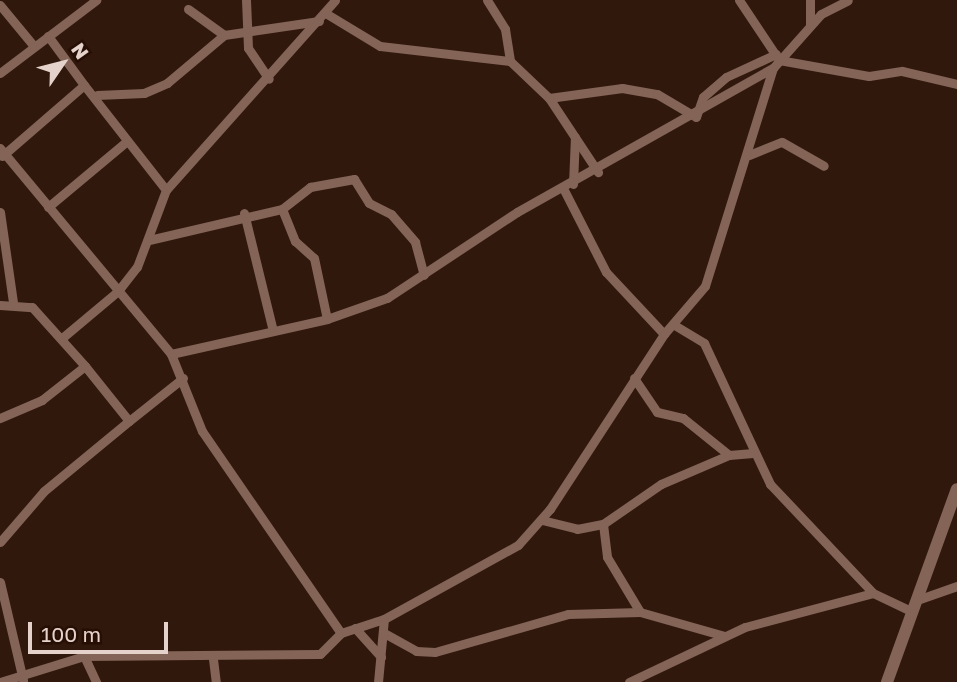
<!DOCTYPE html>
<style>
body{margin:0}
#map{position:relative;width:957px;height:682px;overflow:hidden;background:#31180c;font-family:"Golos Text",sans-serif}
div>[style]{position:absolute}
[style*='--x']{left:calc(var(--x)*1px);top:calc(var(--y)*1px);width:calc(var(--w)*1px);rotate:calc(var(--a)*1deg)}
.minor>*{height:9px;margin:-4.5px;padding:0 4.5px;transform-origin:4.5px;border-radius:4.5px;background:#836457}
.secondary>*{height:12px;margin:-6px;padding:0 6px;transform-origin:6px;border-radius:6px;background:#836457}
span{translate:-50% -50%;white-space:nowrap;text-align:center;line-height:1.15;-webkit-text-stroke:6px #260e04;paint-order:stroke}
.north{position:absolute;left:28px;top:28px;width:70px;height:70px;-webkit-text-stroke:5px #260e04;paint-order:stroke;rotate:55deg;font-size:19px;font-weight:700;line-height:28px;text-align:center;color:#e4d2cb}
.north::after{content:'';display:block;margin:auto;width:24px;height:32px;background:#e4d2cb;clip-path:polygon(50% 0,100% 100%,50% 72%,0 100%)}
.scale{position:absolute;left:28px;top:622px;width:140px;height:32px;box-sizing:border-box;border:4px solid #e4d2cb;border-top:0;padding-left:9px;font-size:21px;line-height:24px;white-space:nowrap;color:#e4d2cb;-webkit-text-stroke:5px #260e04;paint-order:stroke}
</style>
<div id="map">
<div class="minor">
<div style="--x:246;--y:0;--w:48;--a:87.6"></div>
<div style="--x:248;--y:48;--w:37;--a:56"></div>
<div style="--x:487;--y:0;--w:34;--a:58"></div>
<div style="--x:505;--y:29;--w:32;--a:81"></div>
<div style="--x:739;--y:0;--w:72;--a:56.3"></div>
<div style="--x:779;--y:60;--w:91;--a:10.1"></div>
<div style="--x:869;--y:76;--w:33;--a:-9"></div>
<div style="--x:902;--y:71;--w:57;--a:13.3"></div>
<div style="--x:810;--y:0;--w:25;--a:90"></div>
<div style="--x:0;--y:5;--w:52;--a:50.5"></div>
<div style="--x:188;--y:9;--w:44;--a:35.8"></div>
<div style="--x:327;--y:14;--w:62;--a:31.1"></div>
<div style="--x:380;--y:46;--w:131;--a:6.6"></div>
<div style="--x:510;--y:61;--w:54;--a:43.5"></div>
<div style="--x:549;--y:98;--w:89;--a:56.5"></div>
<div style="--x:48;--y:36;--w:61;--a:53.7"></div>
<div style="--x:0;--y:73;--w:121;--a:-37.2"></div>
<div style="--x:97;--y:95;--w:47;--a:-2.4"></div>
<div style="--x:144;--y:93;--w:25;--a:-23"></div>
<div style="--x:167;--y:83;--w:75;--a:-40.1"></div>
<div style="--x:224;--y:35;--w:96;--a:-8.4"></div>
<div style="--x:549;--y:98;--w:74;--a:-7.8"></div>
<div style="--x:622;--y:88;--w:36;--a:10"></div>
<div style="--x:657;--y:94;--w:45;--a:30.5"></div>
<div style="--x:696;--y:117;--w:21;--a:-71"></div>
<div style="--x:703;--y:97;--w:30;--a:-41"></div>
<div style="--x:726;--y:77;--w:55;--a:-24.7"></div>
<div style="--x:0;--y:148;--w:268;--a:50.3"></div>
<div style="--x:171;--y:354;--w:160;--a:-12.6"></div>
<div style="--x:327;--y:319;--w:64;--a:-19.3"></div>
<div style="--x:387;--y:298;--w:156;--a:-33.5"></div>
<div style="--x:517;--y:212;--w:294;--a:-29.4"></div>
<div style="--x:773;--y:68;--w:72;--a:-48.4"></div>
<div style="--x:821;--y:14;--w:30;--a:-27"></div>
<div style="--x:749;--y:155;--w:35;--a:-22"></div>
<div style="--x:782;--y:142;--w:48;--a:29.7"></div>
<div style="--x:2;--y:156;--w:108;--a:-40.9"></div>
<div style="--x:84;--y:85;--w:133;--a:52"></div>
<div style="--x:573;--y:184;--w:47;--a:-87.6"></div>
<div style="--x:564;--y:190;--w:92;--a:62.9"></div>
<div style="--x:606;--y:272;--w:85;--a:46.9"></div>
<div style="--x:48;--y:207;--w:103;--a:-39.9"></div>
<div style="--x:282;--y:209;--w:36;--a:-38"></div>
<div style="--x:310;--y:187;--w:45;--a:-10.3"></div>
<div style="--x:354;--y:179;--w:28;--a:58"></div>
<div style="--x:369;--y:203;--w:25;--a:27"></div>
<div style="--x:391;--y:214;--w:37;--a:49"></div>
<div style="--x:415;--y:242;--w:34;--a:75"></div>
<div style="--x:0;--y:212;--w:91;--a:81.8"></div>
<div style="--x:244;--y:213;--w:117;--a:76.2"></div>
<div style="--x:149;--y:240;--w:137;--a:-13.1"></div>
<div style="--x:282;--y:209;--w:35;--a:68"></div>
<div style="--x:295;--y:241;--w:25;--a:42"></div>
<div style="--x:314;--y:258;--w:62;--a:78"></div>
<div style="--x:0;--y:305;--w:32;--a:4"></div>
<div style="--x:32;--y:307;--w:79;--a:48.1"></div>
<div style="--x:85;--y:366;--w:55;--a:141.7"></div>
<div style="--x:42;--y:400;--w:46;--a:156.8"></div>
<div style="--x:676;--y:326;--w:33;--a:31"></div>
<div style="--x:704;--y:343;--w:156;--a:64.9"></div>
<div style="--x:770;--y:484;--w:150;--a:46.6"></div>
<div style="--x:873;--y:593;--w:44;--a:25.4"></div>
<div style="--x:62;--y:338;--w:73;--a:-40"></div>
<div style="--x:118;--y:291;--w:31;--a:-52"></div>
<div style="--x:137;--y:267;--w:82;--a:-69.4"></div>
<div style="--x:166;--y:190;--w:254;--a:-48.3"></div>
<div style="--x:171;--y:354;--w:83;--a:68.1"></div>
<div style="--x:202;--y:431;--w:245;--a:55.5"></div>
<div style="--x:634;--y:378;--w:41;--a:55.9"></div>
<div style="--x:657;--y:412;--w:27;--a:13"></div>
<div style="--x:683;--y:418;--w:59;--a:38.8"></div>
<div style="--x:129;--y:421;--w:69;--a:-38.5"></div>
<div style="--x:542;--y:520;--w:36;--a:14"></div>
<div style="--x:577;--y:529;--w:26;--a:-11"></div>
<div style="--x:603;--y:524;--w:70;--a:-34.6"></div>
<div style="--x:661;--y:484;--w:74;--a:-23.1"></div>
<div style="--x:729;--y:455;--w:24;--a:-5"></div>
<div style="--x:603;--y:524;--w:33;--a:83"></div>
<div style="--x:607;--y:557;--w:64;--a:59"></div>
<div style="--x:0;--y:542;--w:67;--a:-49.2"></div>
<div style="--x:44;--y:491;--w:110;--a:-39.5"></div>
<div style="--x:129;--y:421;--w:70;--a:-128.7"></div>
<div style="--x:0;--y:582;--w:101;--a:76.8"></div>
<div style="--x:917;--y:600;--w:42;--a:-19.3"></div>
<div style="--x:355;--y:628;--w:39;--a:48"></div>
<div style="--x:384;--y:633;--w:37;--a:29"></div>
<div style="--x:416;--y:651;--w:19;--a:3"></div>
<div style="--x:435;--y:652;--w:138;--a:-15.9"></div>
<div style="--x:568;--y:614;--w:72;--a:-1.6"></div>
<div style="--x:640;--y:612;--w:88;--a:15.8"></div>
<div style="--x:84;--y:656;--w:29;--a:65"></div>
<div style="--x:213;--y:659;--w:23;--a:83"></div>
<div style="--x:0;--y:682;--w:88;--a:-17.2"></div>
<div style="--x:84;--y:656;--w:236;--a:-0.5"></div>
<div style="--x:320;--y:654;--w:30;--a:-45"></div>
<div style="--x:341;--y:633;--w:45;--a:-18"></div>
<div style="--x:384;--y:619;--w:153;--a:-28.9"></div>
<div style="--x:518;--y:545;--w:48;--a:-48.4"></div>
<div style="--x:550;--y:509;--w:209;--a:-56.9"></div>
<div style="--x:664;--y:334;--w:63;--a:-49.5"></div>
<div style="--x:705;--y:286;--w:228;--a:-72.7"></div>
<div style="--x:378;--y:682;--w:63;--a:-84.6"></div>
<div style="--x:629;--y:682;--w:128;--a:-25.4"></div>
<div style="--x:745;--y:627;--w:132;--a:-14.9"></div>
</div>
<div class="secondary">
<div style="--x:887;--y:682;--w:205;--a:-70.1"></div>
</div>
<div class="north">N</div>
<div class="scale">100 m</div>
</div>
